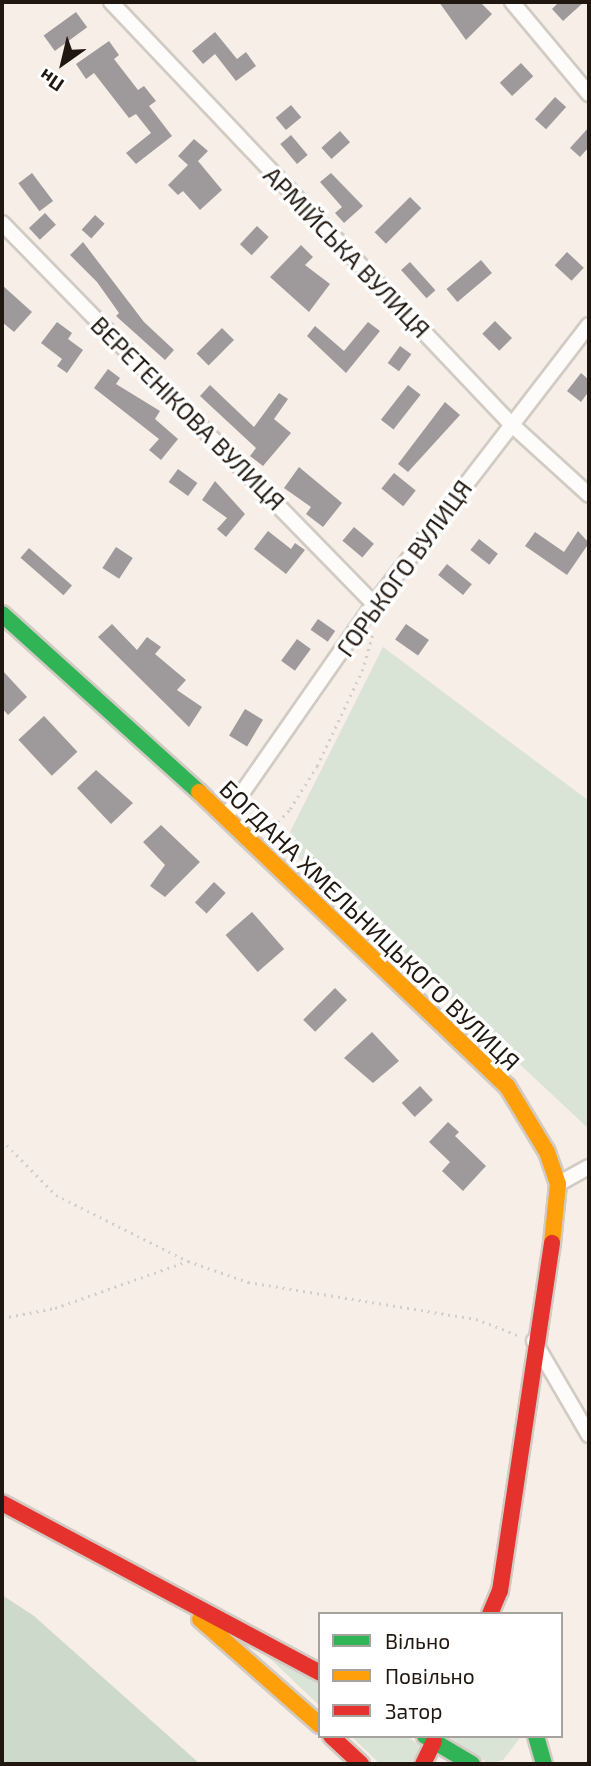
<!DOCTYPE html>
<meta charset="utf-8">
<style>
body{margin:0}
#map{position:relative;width:591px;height:1766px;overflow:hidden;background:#f6eee7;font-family:"Exo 2",sans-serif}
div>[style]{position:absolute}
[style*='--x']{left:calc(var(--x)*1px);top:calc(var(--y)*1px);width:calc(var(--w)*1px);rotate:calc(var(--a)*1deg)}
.green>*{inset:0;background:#d9e3d6}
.forest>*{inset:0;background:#cddacb}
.building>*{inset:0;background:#9e9a9c;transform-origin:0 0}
.path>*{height:2.5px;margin-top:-1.25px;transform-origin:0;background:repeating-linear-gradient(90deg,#d2cecc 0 2px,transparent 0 7px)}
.roads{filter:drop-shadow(2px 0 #d2cbc3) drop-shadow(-2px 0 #d2cbc3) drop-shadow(0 2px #d2cbc3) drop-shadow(0 -2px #d2cbc3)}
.street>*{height:14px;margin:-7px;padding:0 7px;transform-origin:7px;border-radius:7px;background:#fefcfb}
.fast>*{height:16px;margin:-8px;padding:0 8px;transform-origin:8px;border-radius:8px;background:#30b455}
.slow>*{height:16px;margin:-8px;padding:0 8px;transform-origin:8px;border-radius:8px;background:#ff9f0a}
.jam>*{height:16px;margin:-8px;padding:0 8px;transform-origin:8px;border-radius:8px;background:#e5322d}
span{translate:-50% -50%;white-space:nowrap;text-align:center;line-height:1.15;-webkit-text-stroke:7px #fff;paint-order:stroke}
.street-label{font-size:24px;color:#201810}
.frame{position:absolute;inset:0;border:4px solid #201810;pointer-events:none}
.legend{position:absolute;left:318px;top:1612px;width:245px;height:126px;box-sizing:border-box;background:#fff;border:2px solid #a6a39f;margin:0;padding:9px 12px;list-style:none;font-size:21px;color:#201810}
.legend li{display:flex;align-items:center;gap:14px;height:35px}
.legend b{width:35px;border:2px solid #a6a39f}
.north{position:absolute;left:28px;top:28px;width:70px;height:70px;-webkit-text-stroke:5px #fff;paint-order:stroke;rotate:214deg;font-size:19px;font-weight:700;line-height:28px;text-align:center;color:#201810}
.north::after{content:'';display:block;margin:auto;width:24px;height:32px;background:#201810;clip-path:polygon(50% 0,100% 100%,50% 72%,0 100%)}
</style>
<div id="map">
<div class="green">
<div style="clip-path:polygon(383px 647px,589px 801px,589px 1129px,284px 844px)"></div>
<div style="clip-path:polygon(259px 1648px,320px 1684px,320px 1706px)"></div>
<div style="clip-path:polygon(351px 1736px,406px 1736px,420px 1745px,411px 1764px,380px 1764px)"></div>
<div style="clip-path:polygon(447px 1736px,519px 1736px,520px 1738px,503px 1760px,489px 1764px)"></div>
</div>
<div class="forest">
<div style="clip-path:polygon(2px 1595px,34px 1616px,200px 1764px,2px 1764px)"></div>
</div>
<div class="building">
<div style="clip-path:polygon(439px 2px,480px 2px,492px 14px,466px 40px)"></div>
<div style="clip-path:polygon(559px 2px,584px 2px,563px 21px,552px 9px)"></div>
<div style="left:76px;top:12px;width:19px;height:40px;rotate:54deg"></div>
<div style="clip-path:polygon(215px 32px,237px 59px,246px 52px,256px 66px,236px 81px,215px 54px,203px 64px,192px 51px)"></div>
<div style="clip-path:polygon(109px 41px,119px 55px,114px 59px,138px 90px,144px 86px,156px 101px,149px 106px,172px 136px,136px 164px,126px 153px,151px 133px,136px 114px,129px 118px,94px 73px,86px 79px,76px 64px)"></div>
<div style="left:521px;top:63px;width:18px;height:29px;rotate:47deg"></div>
<div style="left:555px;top:97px;width:15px;height:30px;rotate:42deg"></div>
<div style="left:291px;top:105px;width:16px;height:20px;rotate:50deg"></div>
<div style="clip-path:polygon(589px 127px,589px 147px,580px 157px,570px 148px)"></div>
<div style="left:340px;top:131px;width:15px;height:25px;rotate:48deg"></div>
<div style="left:291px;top:135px;width:26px;height:14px;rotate:50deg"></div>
<div style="clip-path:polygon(194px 139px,208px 151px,198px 161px,222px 190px,200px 210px,183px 191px,178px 195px,168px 185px,188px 165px,178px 156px)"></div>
<div style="left:32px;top:173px;width:35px;height:17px;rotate:53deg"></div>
<div style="clip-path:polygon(331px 173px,363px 206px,344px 223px,335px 213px,342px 207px,320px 182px)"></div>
<div style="left:410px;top:197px;width:16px;height:50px;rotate:45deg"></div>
<div style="left:45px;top:213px;width:16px;height:22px;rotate:47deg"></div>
<div style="left:95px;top:215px;width:13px;height:20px;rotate:42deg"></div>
<div style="left:257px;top:226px;width:16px;height:25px;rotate:43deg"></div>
<div style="clip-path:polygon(83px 242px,144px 322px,174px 350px,165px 360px,116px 316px,119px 313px,97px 282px,70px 255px)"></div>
<div style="clip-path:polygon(301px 245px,313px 257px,305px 265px,330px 284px,309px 312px,270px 277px)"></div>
<div style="left:567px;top:252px;width:23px;height:18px;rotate:43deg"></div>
<div style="left:481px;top:260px;width:17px;height:45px;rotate:50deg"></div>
<div style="left:410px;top:262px;width:38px;height:12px;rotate:48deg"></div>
<div style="clip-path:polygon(2px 285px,32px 312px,14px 332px,2px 322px)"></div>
<div style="left:495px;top:321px;width:24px;height:18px;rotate:45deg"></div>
<div style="clip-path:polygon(57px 322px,72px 333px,68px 339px,83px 350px,67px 373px,57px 366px,62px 359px,41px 343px)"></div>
<div style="clip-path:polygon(368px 322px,380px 331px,346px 373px,307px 336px,315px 326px,344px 351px)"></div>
<div style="left:222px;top:328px;width:17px;height:36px;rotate:45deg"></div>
<div style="left:400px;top:346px;width:14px;height:21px;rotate:36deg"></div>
<div style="clip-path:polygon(108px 369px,120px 378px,116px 384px,160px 411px,155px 419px,178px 439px,161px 460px,149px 450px,159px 439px,94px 388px)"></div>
<div style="clip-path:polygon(581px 373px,589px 380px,589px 391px,581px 402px,567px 391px)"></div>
<div style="clip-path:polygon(210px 385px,254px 427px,279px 393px,288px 399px,274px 419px,291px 433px,263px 466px,250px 456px,256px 448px,200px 396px)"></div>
<div style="left:408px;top:385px;width:16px;height:44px;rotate:38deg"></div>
<div style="clip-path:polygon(445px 402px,460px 415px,408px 472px,398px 464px)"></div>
<div style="clip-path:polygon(299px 467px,342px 503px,323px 527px,306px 514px,311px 507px,284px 488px)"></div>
<div style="left:178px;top:469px;width:24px;height:16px;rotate:36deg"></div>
<div style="left:394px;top:473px;width:28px;height:20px;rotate:39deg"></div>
<div style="clip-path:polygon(215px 481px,245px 514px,226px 537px,217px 529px,227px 518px,202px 500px)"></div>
<div style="left:354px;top:527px;width:26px;height:18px;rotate:40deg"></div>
<div style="clip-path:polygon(268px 531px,291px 549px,295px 543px,305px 550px,286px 574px,254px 549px)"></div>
<div style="clip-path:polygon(578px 531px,589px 543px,567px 575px,525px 546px,535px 532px,564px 552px)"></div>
<div style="left:479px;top:539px;width:24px;height:14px;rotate:38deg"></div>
<div style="left:116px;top:547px;width:20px;height:25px;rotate:33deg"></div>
<div style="left:29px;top:548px;width:57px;height:13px;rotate:41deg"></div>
<div style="left:447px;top:564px;width:32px;height:14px;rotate:39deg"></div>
<div style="left:318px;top:619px;width:21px;height:13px;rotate:35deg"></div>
<div style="clip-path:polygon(112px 624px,137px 650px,147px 637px,161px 647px,155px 654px,186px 680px,177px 690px,202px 707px,189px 727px,98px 637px)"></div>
<div style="left:406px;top:624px;width:28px;height:19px;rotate:35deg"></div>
<div style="left:297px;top:639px;width:17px;height:27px;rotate:36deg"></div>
<div style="clip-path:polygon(2px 670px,27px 697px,8px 715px,2px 708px)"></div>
<div style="left:245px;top:709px;width:21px;height:31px;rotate:31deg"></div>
<div style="left:44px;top:716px;width:49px;height:35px;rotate:47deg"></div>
<div style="clip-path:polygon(96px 770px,133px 803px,111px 824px,77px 788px)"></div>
<div style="clip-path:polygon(161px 825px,200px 862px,165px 897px,150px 886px,165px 865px,143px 842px)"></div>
<div style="left:214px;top:882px;width:16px;height:28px;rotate:43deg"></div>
<div style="left:252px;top:912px;width:49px;height:35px;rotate:49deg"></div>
<div style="left:335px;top:988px;width:17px;height:45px;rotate:45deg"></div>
<div style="clip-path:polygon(372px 1032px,399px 1061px,373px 1083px,344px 1058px)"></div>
<div style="left:420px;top:1086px;width:19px;height:25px;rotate:47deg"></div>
<div style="clip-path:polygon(448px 1122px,459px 1132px,455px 1136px,486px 1166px,463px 1191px,442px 1171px,450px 1162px,429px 1142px)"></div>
</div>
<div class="path">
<div style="--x:268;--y:832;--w:32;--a:-46"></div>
<div style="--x:290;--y:809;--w:51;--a:-57.9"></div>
<div style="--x:317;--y:766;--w:105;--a:-64.7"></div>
<div style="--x:362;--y:671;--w:40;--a:-74"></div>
<div style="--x:2;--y:1140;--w:77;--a:45.5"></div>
<div style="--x:56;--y:1195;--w:148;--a:26.6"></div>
<div style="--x:188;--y:1261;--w:64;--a:19.3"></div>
<div style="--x:248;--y:1282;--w:231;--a:9.2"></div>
<div style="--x:476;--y:1319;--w:45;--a:20.9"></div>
<div style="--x:2;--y:1318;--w:54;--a:-10.7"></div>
<div style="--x:55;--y:1308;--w:141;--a:-19.5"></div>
</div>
<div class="roads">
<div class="street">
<div style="--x:111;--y:2;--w:581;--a:46.53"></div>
<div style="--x:511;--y:424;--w:105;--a:42.3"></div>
<div style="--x:512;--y:2;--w:120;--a:50.1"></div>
<div style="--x:2;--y:223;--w:532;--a:45.68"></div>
<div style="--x:226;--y:816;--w:259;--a:-55.1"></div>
<div style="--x:374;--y:604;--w:352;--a:-52.4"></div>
<div style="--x:558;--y:1184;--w:35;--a:-29"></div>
<div style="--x:534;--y:1341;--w:109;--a:59.7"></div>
</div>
<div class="fast">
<div style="--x:2;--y:614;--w:266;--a:42.1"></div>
<div style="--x:425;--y:1736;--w:55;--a:30.8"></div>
<div style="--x:536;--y:1736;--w:29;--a:74"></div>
</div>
<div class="slow">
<div style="--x:199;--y:792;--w:426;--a:43.7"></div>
<div style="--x:507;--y:1086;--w:77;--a:58.8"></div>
<div style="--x:547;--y:1152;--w:34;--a:71"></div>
<div style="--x:558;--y:1184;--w:59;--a:95.8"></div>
<div style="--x:200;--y:1619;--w:160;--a:41.5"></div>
</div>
<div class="jam">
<div style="--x:2;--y:1503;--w:361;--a:28.1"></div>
<div style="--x:490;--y:1614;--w:25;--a:-67"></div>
<div style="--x:500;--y:1591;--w:352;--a:-81.5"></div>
<div style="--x:331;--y:1736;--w:41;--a:43"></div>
<div style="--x:423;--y:1764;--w:25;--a:-64"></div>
</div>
</div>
<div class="street-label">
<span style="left:347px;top:252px;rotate:46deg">АРМІЙСЬКА ВУЛИЦЯ</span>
<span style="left:188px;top:413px;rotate:45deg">ВЕРЕТЕНІКОВА ВУЛИЦЯ</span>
<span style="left:404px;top:568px;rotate:-54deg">ГОРЬКОГО ВУЛИЦЯ</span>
<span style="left:370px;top:925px;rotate:44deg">БОГДАНА ХМЕЛЬНИЦЬКОГО ВУЛИЦЯ</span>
</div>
<div class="frame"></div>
<ul class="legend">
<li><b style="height:9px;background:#30b455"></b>Вільно</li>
<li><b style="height:9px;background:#ff9f0a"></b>Повільно</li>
<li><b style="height:9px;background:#e5322d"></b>Затор</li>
</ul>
<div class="north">Пн</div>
</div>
